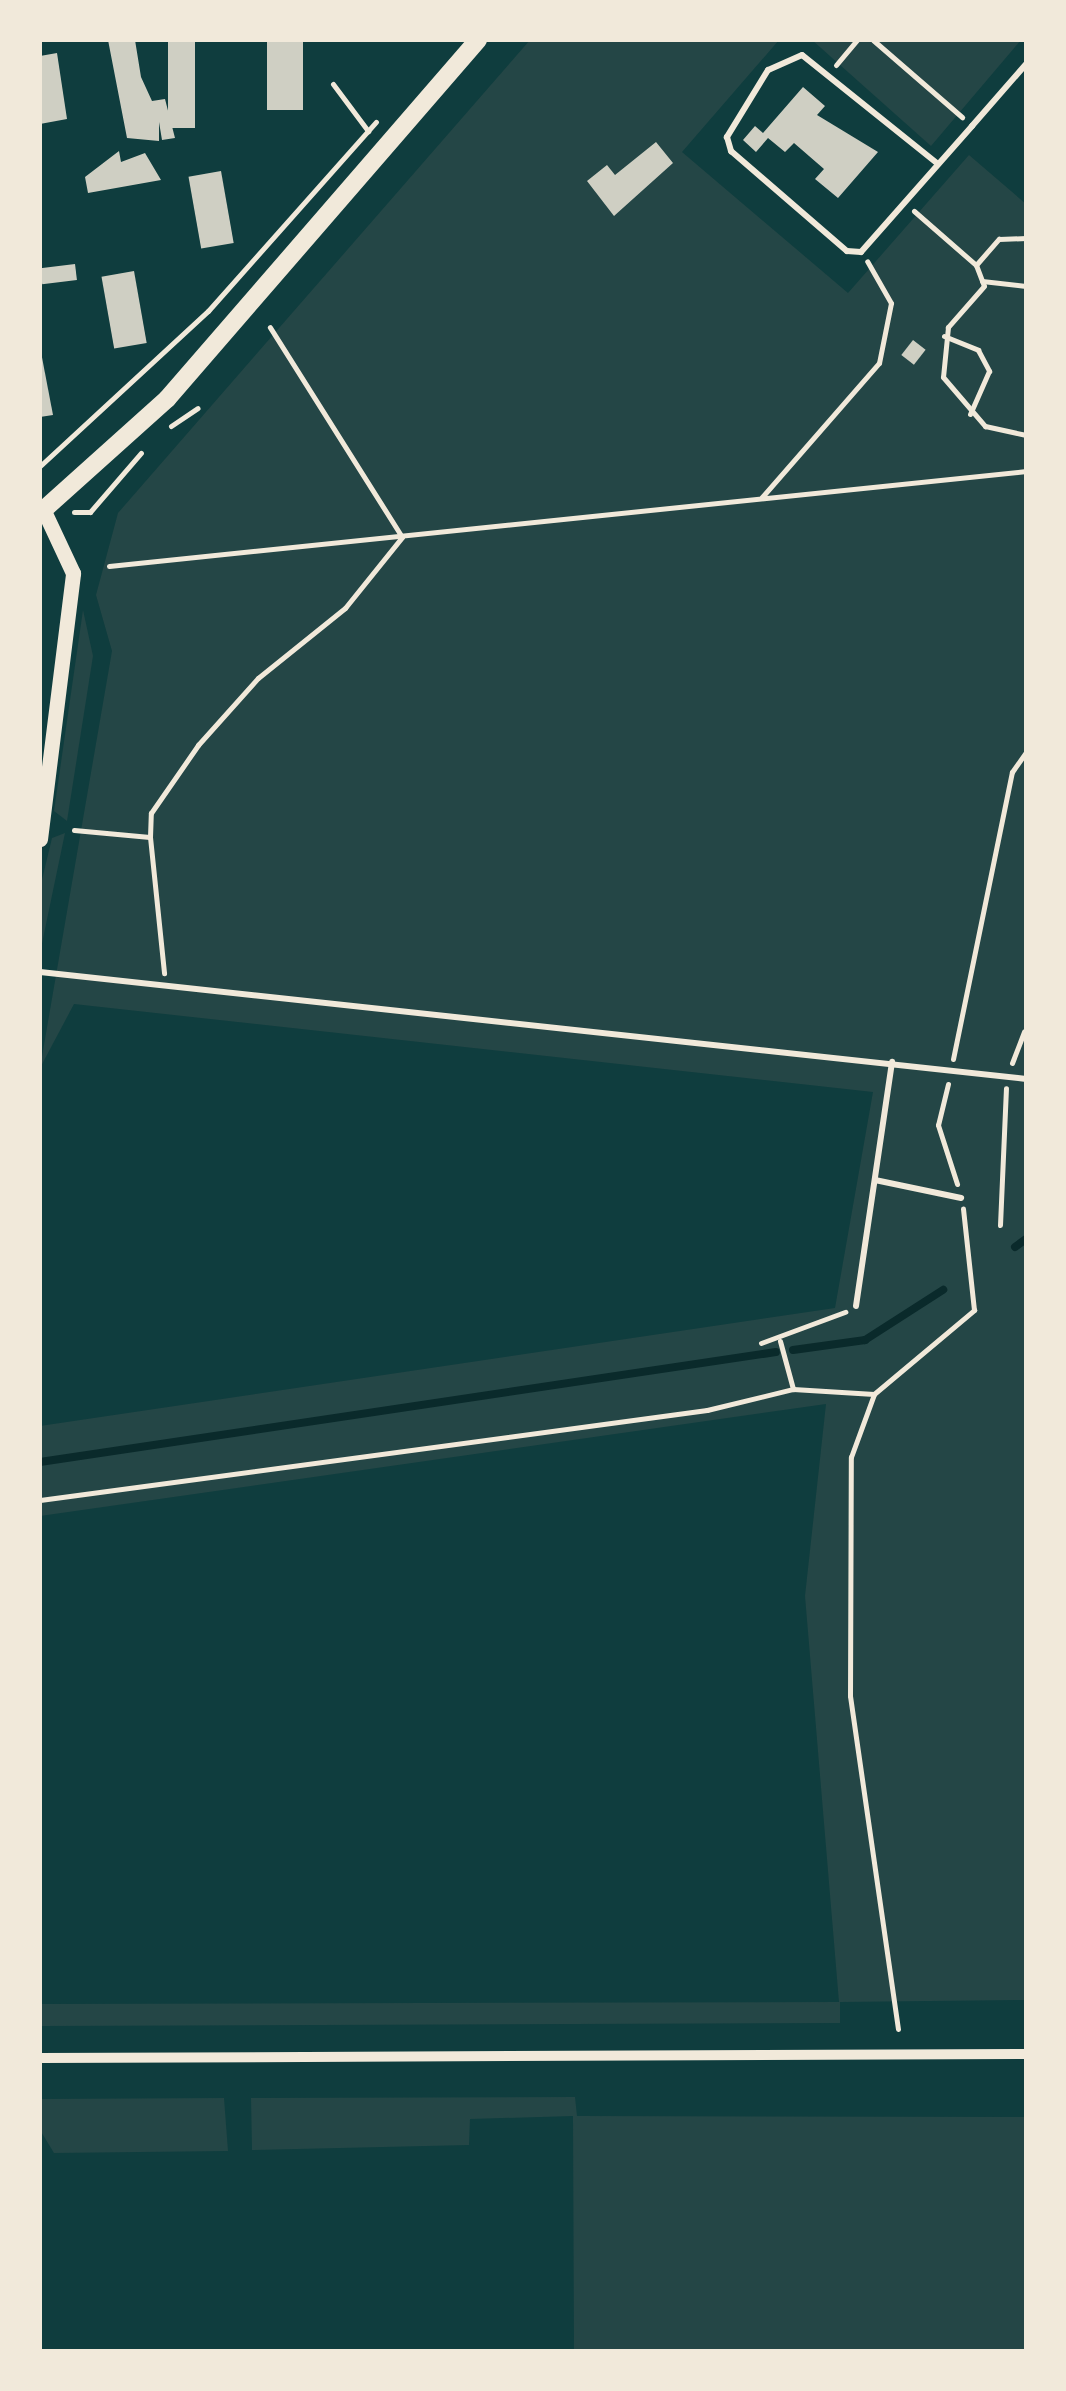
<!DOCTYPE html>
<style>
body{margin:0}
#map{position:relative;width:1066px;height:2391px;overflow:hidden;background:#0f3d3e;font-family:Arial,sans-serif}
div>[style]{position:absolute}
[style*='--x']{left:calc(var(--x)*1px);top:calc(var(--y)*1px);width:calc(var(--w)*1px);rotate:calc(var(--a)*1deg)}
.green>*{inset:0;background:#244646}
.stream>*{height:8px;margin:-4px;padding:0 4px;transform-origin:4px;border-radius:4px;background:#0a2a2b}
.building>*{inset:0;background:#cfcfc3;transform-origin:0 0}
.path>*{height:5px;margin:-2.5px;padding:0 2.5px;transform-origin:2.5px;border-radius:2.5px;background:#f1e9da}
.service>*{height:6px;margin:-3px;padding:0 3px;transform-origin:3px;border-radius:3px;background:#f1e9da}
.minor>*{height:10px;margin:-5px;padding:0 5px;transform-origin:5px;border-radius:5px;background:#f1e9da}
.tertiary>*{height:15px;margin:-7.5px;padding:0 7.5px;transform-origin:7.5px;border-radius:7.5px;background:#f1e9da}
.secondary>*{height:18px;margin:-9px;padding:0 9px;transform-origin:9px;border-radius:9px;background:#f1e9da}
span{translate:-50% -50%;white-space:nowrap;text-align:center;line-height:1.15;-webkit-text-stroke:8px #f1e9da;paint-order:stroke}
.frame{position:absolute;inset:0;border:42px solid #f1e9da;pointer-events:none}
</style>
<div id="map">
<div class="green">
<div style="clip-path:polygon(530px 40px,779px 40px,682px 152px,848px 293px,969px 155px,1026px 204px,1026px 2000px,840px 2002px,840px 2023px,40px 2026px,40px 2004px,839px 2002px,805px 1596px,826px 1404px,40px 1516px,40px 1426px,835px 1308px,873px 1092px,74px 1004px,40px 1068px,112px 651px,96px 595px,118px 513px)"></div>
<div style="clip-path:polygon(812px 40px,1021px 40px,931px 146px)"></div>
<div style="clip-path:polygon(83px 610px,93px 656px,67px 821px,54px 811px)"></div>
<div style="clip-path:polygon(65px 833px,40px 953px,40px 888px,52px 838px)"></div>
<div style="clip-path:polygon(575px 2097px,577px 2116px,1026px 2117px,1026px 2351px,574px 2351px,573px 2116px,470px 2119px,469px 2145px,252px 2150px,251px 2098px)"></div>
<div style="clip-path:polygon(224px 2098px,228px 2151px,54px 2153px,40px 2130px,40px 2099px)"></div>
</div>
<div class="stream">
<div style="--x:1015;--y:1247;--w:14;--a:-36"></div>
<div style="--x:793;--y:1350;--w:73;--a:-7.9"></div>
<div style="--x:865;--y:1340;--w:93;--a:-32.7"></div>
<div style="--x:40;--y:1462;--w:744;--a:-8.5"></div>
</div>
<div class="building">
<div style="clip-path:polygon(108px 40px,135px 40px,141px 77px,152px 101px,165px 99px,175px 138px,162px 140px,159px 122px,159px 141px,127px 138px)"></div>
<div style="left:168px;top:40px;width:27px;height:88px"></div>
<div style="left:267px;top:40px;width:36px;height:70px"></div>
<div style="clip-path:polygon(57px 53px,67px 119px,40px 124px,40px 56px)"></div>
<div style="clip-path:polygon(803px 87px,825px 106px,817px 115px,878px 152px,838px 198px,815px 179px,824px 169px,794px 143px,785px 152px,768px 138px,756px 152px,743px 140px,755px 126px,763px 133px)"></div>
<div style="clip-path:polygon(656px 142px,673px 163px,614px 216px,587px 181px,607px 165px,615px 175px)"></div>
<div style="clip-path:polygon(119px 151px,121px 162px,145px 153px,161px 180px,88px 193px,85px 177px)"></div>
<div style="left:221px;top:171px;width:73px;height:33px;rotate:80deg"></div>
<div style="left:75px;top:264px;width:16px;height:35px;rotate:83deg"></div>
<div style="left:134px;top:271px;width:73px;height:33px;rotate:80deg"></div>
<div style="left:913px;top:340px;width:16px;height:19px;rotate:38deg"></div>
<div style="clip-path:polygon(40px 347px,53px 415px,40px 417px)"></div>
</div>
<div class="path">
<div style="--x:873;--y:40;--w:118;--a:40.9"></div>
<div style="--x:836;--y:65;--w:33;--a:-50"></div>
<div style="--x:333;--y:84;--w:59;--a:53.3"></div>
<div style="--x:914;--y:211;--w:82;--a:41.1"></div>
<div style="--x:976;--y:265;--w:22;--a:69"></div>
<div style="--x:984;--y:286;--w:55;--a:131.3"></div>
<div style="--x:948;--y:327;--w:50;--a:95.7"></div>
<div style="--x:943;--y:377;--w:65;--a:49.4"></div>
<div style="--x:985;--y:426;--w:42;--a:12.4"></div>
<div style="--x:976;--y:265;--w:35;--a:-49"></div>
<div style="--x:999;--y:239;--w:27;--a:-2"></div>
<div style="--x:982;--y:281;--w:44;--a:6.5"></div>
<div style="--x:944;--y:336;--w:37;--a:22"></div>
<div style="--x:978;--y:350;--w:24;--a:62"></div>
<div style="--x:989;--y:371;--w:47;--a:113.8"></div>
<div style="--x:171;--y:426;--w:32;--a:-34"></div>
<div style="--x:40;--y:466;--w:229;--a:-42.7"></div>
<div style="--x:208;--y:311;--w:253;--a:-48.4"></div>
<div style="--x:762;--y:497;--w:178;--a:-48.9"></div>
<div style="--x:879;--y:363;--w:61;--a:-78.7"></div>
<div style="--x:891;--y:303;--w:48;--a:-119.7"></div>
<div style="--x:74;--y:512;--w:16;--a:0"></div>
<div style="--x:90;--y:512;--w:78;--a:-49.2"></div>
<div style="--x:109;--y:566;--w:922;--a:-5.91"></div>
<div style="--x:74;--y:830;--w:76;--a:5.3"></div>
<div style="--x:150;--y:837;--w:24;--a:-88"></div>
<div style="--x:151;--y:813;--w:83;--a:-55.3"></div>
<div style="--x:198;--y:745;--w:90;--a:-48.2"></div>
<div style="--x:258;--y:678;--w:112;--a:-38.8"></div>
<div style="--x:345;--y:608;--w:91;--a:-51.2"></div>
<div style="--x:402;--y:537;--w:248;--a:-122.2"></div>
<div style="--x:150;--y:837;--w:137;--a:84.1"></div>
<div style="--x:953;--y:1059;--w:293;--a:-78.4"></div>
<div style="--x:1012;--y:772;--w:24;--a:-55"></div>
<div style="--x:1012;--y:1063;--w:34;--a:-69"></div>
<div style="--x:948;--y:1084;--w:42;--a:103.7"></div>
<div style="--x:938;--y:1125;--w:62;--a:72.1"></div>
<div style="--x:1000;--y:1225;--w:137;--a:-87.5"></div>
<div style="--x:780;--y:1341;--w:50;--a:74.8"></div>
<div style="--x:761;--y:1343;--w:90;--a:-20.3"></div>
<div style="--x:40;--y:1500;--w:673;--a:-7.68"></div>
<div style="--x:707;--y:1410;--w:89;--a:-13.7"></div>
<div style="--x:793;--y:1389;--w:81;--a:3.5"></div>
<div style="--x:898;--y:2029;--w:336;--a:-98.2"></div>
<div style="--x:850;--y:1696;--w:239;--a:-89.8"></div>
<div style="--x:851;--y:1457;--w:67;--a:-69.9"></div>
<div style="--x:874;--y:1394;--w:131;--a:-40"></div>
<div style="--x:974;--y:1310;--w:102;--a:-96.2"></div>
</div>
<div class="service">
<div style="--x:938;--y:164;--w:174;--a:-141.3"></div>
<div style="--x:802;--y:55;--w:37;--a:156"></div>
<div style="--x:768;--y:70;--w:79;--a:121.5"></div>
<div style="--x:727;--y:137;--w:15;--a:74"></div>
<div style="--x:731;--y:151;--w:153;--a:40.8"></div>
<div style="--x:847;--y:251;--w:14;--a:4"></div>
<div style="--x:861;--y:252;--w:168;--a:-48.6"></div>
<div style="--x:972;--y:126;--w:82;--a:-48.9"></div>
<div style="--x:40;--y:972;--w:992;--a:6.19"></div>
<div style="--x:875;--y:1180;--w:88;--a:11.8"></div>
<div style="--x:856;--y:1306;--w:247;--a:-81.6"></div>
</div>
<div class="minor">
<div style="--x:40;--y:2058;--w:986;--a:-0.23"></div>
</div>
<div class="tertiary">
<div style="--x:40;--y:839;--w:268;--a:-82.9"></div>
<div style="--x:73;--y:573;--w:68;--a:-115.1"></div>
</div>
<div class="secondary">
<div style="--x:40;--y:513;--w:171;--a:-41.9"></div>
<div style="--x:167;--y:399;--w:475;--a:-49.1"></div>
</div>
<div class="frame"></div>
</div>
